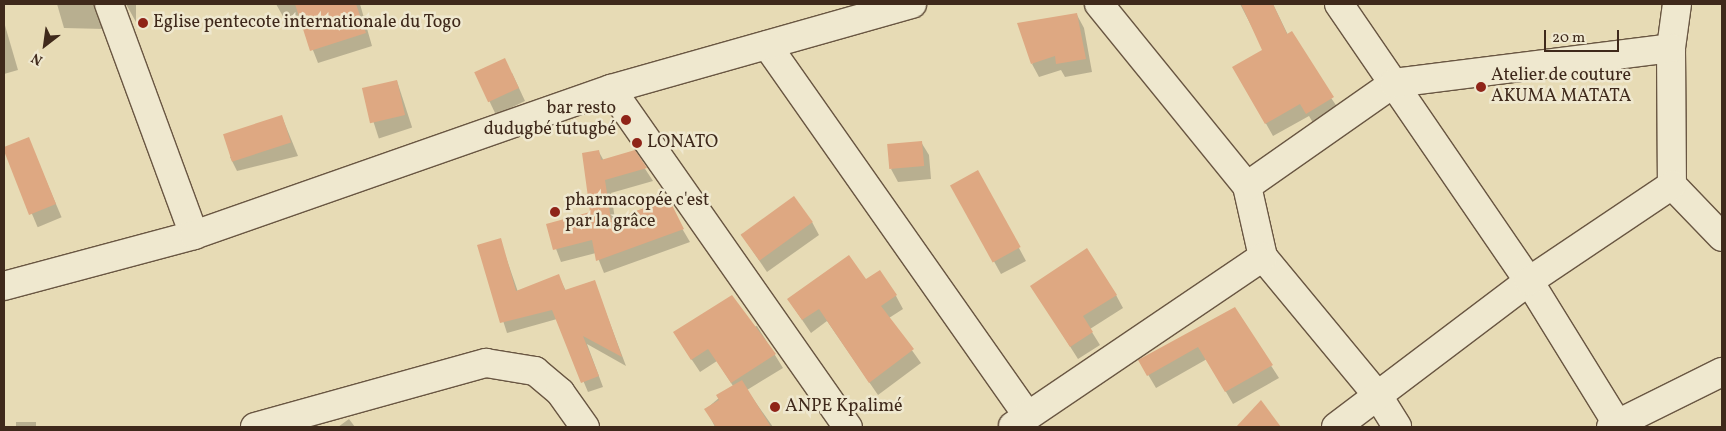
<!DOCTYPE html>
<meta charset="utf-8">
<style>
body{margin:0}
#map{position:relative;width:1726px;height:431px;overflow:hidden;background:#e7dbb5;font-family:Vollkorn,serif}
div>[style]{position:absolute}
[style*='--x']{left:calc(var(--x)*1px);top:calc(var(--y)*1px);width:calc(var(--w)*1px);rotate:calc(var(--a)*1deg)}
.shadow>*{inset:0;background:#0003;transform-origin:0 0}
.building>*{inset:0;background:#dea882;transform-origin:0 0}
.roads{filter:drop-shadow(1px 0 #695642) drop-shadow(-1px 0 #695642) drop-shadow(0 1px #695642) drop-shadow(0 -1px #695642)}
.minor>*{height:28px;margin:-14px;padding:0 14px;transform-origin:14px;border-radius:14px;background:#efe8cf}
.dots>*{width:14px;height:14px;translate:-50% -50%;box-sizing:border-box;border:2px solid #efe8cf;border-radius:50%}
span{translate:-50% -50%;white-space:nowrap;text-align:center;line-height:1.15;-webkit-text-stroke:5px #efe8cf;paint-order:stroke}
.poi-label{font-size:18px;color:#3f291b}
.left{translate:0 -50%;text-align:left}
.right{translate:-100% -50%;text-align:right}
.frame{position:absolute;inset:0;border:5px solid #3f291b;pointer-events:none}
.north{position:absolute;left:20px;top:20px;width:50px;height:50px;-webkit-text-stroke:4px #efe8cf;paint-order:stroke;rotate:210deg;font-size:14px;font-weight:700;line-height:20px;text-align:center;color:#3f291b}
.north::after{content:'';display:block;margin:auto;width:18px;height:22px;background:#3f291b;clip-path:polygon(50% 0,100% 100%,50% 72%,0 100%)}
.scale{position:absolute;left:1544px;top:30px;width:75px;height:22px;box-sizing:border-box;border:2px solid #3f291b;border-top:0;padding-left:6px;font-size:15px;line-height:18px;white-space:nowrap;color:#3f291b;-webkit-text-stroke:4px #efe8cf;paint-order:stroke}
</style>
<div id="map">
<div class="shadow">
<div style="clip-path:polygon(57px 4px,113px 4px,104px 29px,64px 28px)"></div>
<div style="clip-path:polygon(125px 4px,136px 4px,136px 22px,126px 4px)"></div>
<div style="clip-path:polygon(276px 4px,360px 4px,372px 46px,318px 63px,300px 17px,285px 20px)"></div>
<div style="clip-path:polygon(1240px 4px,1273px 4px,1288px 35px,1340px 111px,1315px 126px,1309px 116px,1273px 136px,1234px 67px,1264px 50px)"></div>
<div style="clip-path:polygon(1077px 15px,1084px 28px,1092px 72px,1065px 77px,1061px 70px,1039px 77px,1032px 64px)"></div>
<div style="clip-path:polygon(4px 22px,18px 70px,4px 74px)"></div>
<div style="clip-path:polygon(476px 73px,512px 73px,525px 101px,496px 115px)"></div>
<div style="left:397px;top:81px;width:49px;height:35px;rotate:72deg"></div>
<div style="clip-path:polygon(282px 117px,298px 156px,237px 171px,230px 157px)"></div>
<div style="left:28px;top:138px;width:86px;height:26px;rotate:67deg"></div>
<div style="clip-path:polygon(921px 142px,929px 155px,931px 179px,898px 182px,891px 169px)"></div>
<div style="clip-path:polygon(599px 152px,604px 161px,634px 152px,653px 181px,611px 193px,615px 219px,666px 201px,690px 242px,604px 273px,596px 253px,561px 262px,547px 225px,592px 213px)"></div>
<div style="clip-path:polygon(985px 185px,1026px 261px,1001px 274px,952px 186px)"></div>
<div style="clip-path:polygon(812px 222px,819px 235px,767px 272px,741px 234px)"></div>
<div style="clip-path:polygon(500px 240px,518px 292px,558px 275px,566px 291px,594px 281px,626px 366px,587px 344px,603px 387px,588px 392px,557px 319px,507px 333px,479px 246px)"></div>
<div style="clip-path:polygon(866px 281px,896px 296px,903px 309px,889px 318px,921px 363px,878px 395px,827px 321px,811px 333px,788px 299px)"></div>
<div style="clip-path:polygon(1116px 295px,1123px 308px,1090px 329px,1100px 345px,1078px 359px,1040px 299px)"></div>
<div style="clip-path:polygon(1235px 309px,1279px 378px,1233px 404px,1207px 359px,1156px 388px,1140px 361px)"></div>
<div style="clip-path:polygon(757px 326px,783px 368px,747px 390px,773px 427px,715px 427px,706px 409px,733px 386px,717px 361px,700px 372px,682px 345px)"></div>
<div style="clip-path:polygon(349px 419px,355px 427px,338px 427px)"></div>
<div style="left:16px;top:422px;width:20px;height:5px"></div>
</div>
<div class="building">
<div style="clip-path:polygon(295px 4px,356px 4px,366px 33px,310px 51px)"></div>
<div style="clip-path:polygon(1241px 4px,1273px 4px,1287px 34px,1292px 31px,1334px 97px,1306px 114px,1300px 104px,1265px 124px,1232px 67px,1262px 50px)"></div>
<div style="clip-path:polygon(1077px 13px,1086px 59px,1056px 64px,1055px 56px,1031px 64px,1017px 23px)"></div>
<div style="left:505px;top:58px;width:33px;height:34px;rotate:65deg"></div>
<div style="left:397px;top:80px;width:36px;height:36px;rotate:77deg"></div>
<div style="left:282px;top:115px;width:29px;height:62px;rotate:72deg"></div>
<div style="clip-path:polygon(29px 137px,56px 204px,29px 215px,4px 151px,4px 147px)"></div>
<div style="left:922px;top:141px;width:25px;height:35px;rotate:85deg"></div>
<div style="clip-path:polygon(599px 150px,601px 160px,635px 150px,647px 168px,605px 180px,611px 220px,669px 199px,684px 229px,596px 261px,592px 240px,553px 250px,546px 224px,590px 212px,582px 153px)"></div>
<div style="left:978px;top:170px;width:88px;height:32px;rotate:61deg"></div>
<div style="left:794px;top:196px;width:32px;height:66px;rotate:54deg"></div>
<div style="clip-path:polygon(501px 238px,516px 291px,559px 274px,565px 290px,595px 280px,622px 357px,583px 336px,599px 376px,581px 383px,552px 310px,500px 323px,477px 245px)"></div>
<div style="clip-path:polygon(1087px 248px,1117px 295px,1083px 316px,1093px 332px,1070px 347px,1030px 286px)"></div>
<div style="clip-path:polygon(849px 255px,866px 279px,880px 270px,897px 295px,881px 306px,914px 349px,869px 383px,819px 309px,802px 320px,787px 299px)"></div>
<div style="clip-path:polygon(732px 295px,776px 354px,731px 383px,708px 349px,691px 360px,673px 332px)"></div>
<div style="clip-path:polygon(1235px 307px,1273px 365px,1225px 392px,1198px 347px,1147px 376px,1138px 360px)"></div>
<div style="clip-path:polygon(742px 380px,771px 427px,716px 427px,704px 409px,719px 400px,716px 395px)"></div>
<div style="clip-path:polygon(1261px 400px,1281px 427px,1236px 427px)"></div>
</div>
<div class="roads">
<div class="minor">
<div style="--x:109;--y:4;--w:246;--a:69.8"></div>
<div style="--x:1099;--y:4;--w:235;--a:50.9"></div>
<div style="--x:1247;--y:186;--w:73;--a:77.3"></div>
<div style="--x:1263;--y:257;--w:180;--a:50.4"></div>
<div style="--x:1378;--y:396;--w:36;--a:58"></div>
<div style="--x:1339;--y:4;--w:336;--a:55.6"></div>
<div style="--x:1529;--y:281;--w:172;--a:58.3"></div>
<div style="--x:1677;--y:4;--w:44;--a:97.8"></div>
<div style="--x:1671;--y:48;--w:137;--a:89.6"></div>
<div style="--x:1672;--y:185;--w:72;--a:46.1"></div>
<div style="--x:767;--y:45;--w:452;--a:54.9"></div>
<div style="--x:611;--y:89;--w:413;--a:55"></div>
<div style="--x:1247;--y:186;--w:179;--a:-35"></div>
<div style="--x:1394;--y:83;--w:279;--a:-7.2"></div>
<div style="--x:4;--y:286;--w:197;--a:-15"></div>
<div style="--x:194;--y:235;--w:442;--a:-19.3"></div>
<div style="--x:611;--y:89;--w:313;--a:-15.8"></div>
<div style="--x:1013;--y:426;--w:302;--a:-34.1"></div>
<div style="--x:255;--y:427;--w:240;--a:-15.5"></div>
<div style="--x:486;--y:363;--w:50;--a:9.3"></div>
<div style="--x:535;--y:371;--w:33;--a:40"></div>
<div style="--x:560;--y:392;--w:43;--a:54.5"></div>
<div style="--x:1336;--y:427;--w:242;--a:-37.1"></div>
<div style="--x:1529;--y:281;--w:172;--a:-33.9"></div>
<div style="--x:1611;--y:427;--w:124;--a:-26.4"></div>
</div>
</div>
<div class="dots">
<div style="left:143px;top:23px;background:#8f2418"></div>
<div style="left:1481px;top:87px;background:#8f2418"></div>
<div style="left:626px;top:120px;background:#8f2418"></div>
<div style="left:637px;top:143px;background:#8f2418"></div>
<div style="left:555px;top:212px;background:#8f2418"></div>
<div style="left:775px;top:407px;background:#8f2418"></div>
</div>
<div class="poi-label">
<span class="left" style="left:153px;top:23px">Eglise pentecote internationale du Togo</span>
<span class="left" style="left:1491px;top:87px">Atelier de couture<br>AKUMA MATATA</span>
<span class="right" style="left:616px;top:120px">bar resto<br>dudugbé tutugbé</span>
<span class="left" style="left:647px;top:143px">LONATO</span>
<span class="left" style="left:565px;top:212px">pharmacopée c'est<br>par la grâce</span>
<span class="left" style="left:785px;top:407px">ANPE Kpalimé</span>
</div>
<div class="frame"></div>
<div class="north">N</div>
<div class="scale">20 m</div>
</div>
